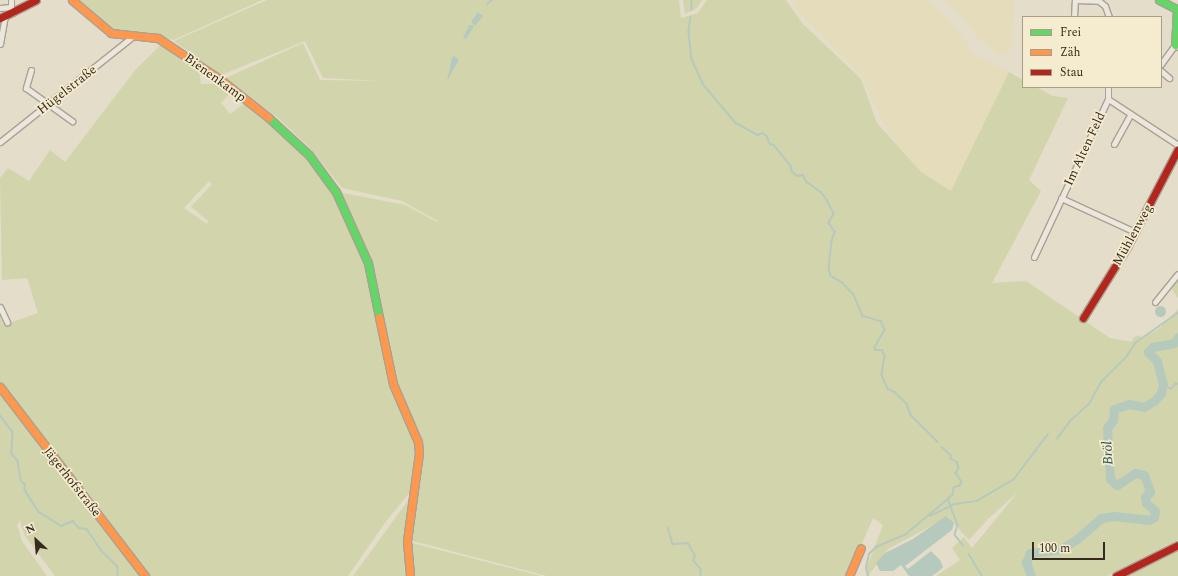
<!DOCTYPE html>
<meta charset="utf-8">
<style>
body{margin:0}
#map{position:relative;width:1178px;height:576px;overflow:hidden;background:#e4ddca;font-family:Spectral,serif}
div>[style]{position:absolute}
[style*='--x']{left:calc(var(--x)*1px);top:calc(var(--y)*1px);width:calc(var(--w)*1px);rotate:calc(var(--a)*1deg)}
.farmland>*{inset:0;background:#e4dcba}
.green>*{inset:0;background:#d2d4ac}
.water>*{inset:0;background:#b6c9bd}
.round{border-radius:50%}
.stream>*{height:1.5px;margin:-0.75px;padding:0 0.75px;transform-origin:0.75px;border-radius:0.75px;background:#b6c9bd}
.river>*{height:9px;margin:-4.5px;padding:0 4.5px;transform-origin:4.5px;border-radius:4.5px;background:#b6c9bd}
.roads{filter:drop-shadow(1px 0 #a9a194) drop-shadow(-1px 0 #a9a194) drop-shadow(0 1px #a9a194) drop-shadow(0 -1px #a9a194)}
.street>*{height:5px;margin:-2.5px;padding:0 2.5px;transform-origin:2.5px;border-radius:2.5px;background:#ece7dc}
.fast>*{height:7px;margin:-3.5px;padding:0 3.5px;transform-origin:3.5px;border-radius:3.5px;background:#63d668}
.slow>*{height:7px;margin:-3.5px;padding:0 3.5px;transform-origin:3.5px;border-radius:3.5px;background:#ff974d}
.jam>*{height:7px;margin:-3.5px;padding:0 3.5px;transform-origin:3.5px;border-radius:3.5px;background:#b3261e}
span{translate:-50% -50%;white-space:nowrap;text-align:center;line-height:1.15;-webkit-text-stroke:3.5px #f5ebcf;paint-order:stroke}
.street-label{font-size:13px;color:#362a1c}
.water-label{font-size:14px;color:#2b5655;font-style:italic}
.legend{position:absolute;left:1022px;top:16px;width:140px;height:72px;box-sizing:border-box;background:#f5ebcf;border:1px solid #a99e87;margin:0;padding:5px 7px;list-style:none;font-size:12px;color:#362a1c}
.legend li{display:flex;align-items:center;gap:8px;height:20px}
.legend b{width:20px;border:1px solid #a99e87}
.north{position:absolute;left:16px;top:520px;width:40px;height:40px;-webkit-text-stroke:3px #f5ebcf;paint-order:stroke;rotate:334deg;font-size:11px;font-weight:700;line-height:16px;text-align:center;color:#362a1c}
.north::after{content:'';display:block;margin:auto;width:14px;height:18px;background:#362a1c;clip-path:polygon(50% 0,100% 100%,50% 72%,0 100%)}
.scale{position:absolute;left:1032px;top:542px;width:73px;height:18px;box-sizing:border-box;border:2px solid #362a1c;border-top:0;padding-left:5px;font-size:12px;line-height:14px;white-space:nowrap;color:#362a1c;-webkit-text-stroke:3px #f5ebcf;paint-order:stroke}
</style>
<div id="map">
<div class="farmland">
<div style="clip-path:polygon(791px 0,927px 0,949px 20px,976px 56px,1009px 72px,951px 191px,921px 172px,898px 146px,881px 119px,861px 75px,800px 14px)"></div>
<div style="clip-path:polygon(945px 0,1015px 0,1011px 50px,1001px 56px,979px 39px,955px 8px)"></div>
</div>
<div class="green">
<div style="clip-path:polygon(74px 0,262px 0,173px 40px,148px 32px,112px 31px)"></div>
<div style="clip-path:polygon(267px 0,679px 0,681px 18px,698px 13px,707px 0,786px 0,802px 23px,861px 79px,877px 123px,921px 172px,951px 191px,1009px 72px,1023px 80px,1023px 87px,1036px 87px,1053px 96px,1068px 98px,1029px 180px,1041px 191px,992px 283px,1026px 281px,1110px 338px,1132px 342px,1133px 338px,1138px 335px,1143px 338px,1160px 328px,1178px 309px,1178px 540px,1107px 576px,936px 576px,960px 560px,952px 548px,964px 537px,972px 548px,1018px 492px,988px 519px,969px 540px,948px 517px,888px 549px,868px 576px,867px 567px,883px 525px,873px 518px,848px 576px,547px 576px,409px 540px,420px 454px,395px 384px,370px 266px,338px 192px,405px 205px,437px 222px,438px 221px,402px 201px,342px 188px,308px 146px,277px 117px,226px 78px,303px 43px,320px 80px,382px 81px,323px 78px,305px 41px,221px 75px,174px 41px)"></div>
<div style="clip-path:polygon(683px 0,702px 0,697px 8px,685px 14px)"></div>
<div style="clip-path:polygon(evenodd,161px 45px,199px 71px,201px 84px,215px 84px,230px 93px,221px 103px,230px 114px,244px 104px,277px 128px,303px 152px,336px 194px,367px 266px,391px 384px,416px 442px,416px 452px,410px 492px,387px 520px,348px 576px,55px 576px,25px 536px,20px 521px,17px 525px,22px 541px,47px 576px,0 576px,0 317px,4px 325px,38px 313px,27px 278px,2px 280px,0 178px,8px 168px,29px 181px,50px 150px,65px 162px,136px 69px,161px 45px,209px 181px,212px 184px,191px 207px,208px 221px,207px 224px,184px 208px,209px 181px)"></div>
<div style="clip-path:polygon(1178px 278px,1178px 298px,1170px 286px)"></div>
<div style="clip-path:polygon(412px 495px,405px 541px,408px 576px,353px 576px)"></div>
<div style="clip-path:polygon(408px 542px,541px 576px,413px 576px)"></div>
<div style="clip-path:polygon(1178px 548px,1178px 576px,1123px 576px)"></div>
</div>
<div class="water">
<div style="clip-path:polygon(478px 12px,483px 16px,475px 26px,471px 22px)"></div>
<div style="clip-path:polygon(469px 25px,473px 25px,473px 28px,466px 39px,463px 38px)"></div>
<div style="clip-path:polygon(454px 56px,459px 60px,447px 81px,452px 58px)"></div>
<div class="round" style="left:1154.5px;top:305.5px;width:11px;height:11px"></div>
<div style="clip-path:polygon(946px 516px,954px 523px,952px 530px,905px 566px,908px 569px,931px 551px,940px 560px,943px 567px,940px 570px,932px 576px,909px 576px,901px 565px,893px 571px,880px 571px,876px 563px,885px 553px,913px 539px)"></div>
</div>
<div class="stream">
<div style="--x:692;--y:0;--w:10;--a:90"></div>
<div style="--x:487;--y:4;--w:6;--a:-39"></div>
<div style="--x:691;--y:17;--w:15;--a:98"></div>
<div style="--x:689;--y:32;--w:27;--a:84"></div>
<div style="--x:692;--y:59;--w:27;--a:66"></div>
<div style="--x:703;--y:84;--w:51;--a:49.8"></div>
<div style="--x:736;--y:123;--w:25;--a:29"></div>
<div style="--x:758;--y:135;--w:5;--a:-22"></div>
<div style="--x:763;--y:133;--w:5;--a:37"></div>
<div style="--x:767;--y:136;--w:9;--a:69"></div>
<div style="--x:770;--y:144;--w:4;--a:14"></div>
<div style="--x:774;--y:145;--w:27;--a:51"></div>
<div style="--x:791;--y:166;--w:5;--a:79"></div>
<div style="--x:792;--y:171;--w:7;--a:45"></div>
<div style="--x:797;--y:176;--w:6;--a:-9"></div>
<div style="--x:803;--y:175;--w:8;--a:60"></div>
<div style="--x:807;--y:182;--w:17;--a:36"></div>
<div style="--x:821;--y:192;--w:10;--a:53"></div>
<div style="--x:827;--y:200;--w:16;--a:63"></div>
<div style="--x:834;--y:214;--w:10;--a:119"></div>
<div style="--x:829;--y:223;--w:11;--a:56"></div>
<div style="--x:835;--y:232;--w:9;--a:108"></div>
<div style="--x:832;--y:241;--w:28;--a:96"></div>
<div style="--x:829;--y:269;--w:7;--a:74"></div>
<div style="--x:831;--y:276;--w:13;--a:29"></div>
<div style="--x:842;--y:282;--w:18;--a:47"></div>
<div style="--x:854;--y:295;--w:23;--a:67"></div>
<div style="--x:863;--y:316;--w:19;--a:16"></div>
<div style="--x:881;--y:321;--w:10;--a:66"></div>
<div style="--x:885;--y:330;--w:20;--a:120"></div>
<div style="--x:875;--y:347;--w:3;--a:72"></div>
<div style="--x:876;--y:350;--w:6;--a:0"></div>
<div style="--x:882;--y:350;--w:7;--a:63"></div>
<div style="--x:885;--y:356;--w:19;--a:99"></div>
<div style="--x:882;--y:375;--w:15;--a:67"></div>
<div style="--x:888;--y:389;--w:8;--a:23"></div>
<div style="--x:895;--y:392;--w:17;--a:45"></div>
<div style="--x:907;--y:404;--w:12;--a:70"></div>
<div style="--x:911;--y:415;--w:38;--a:45"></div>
<div style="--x:1163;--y:384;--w:9;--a:32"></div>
<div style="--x:1171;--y:389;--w:8;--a:-50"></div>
<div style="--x:1176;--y:383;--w:2;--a:27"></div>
<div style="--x:0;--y:415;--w:21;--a:53"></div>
<div style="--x:13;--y:432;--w:22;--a:93"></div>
<div style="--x:12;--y:454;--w:9;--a:49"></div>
<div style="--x:18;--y:461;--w:20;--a:81"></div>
<div style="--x:21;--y:481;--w:5;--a:37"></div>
<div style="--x:25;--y:484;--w:6;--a:90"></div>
<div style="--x:25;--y:490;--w:26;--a:58"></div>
<div style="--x:39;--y:512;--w:26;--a:32"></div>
<div style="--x:61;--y:526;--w:13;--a:-23"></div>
<div style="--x:73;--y:521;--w:9;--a:49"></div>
<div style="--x:79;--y:528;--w:8;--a:7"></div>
<div style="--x:87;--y:529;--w:25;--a:56"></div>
<div style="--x:101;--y:550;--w:24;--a:45"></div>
<div style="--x:118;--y:567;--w:9;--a:90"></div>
<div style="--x:1057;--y:439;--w:22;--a:-54"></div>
<div style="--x:1070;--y:421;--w:25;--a:-42"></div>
<div style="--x:1089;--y:404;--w:25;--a:-61"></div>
<div style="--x:1101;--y:382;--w:37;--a:-45"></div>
<div style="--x:1127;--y:356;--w:15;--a:-58"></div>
<div style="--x:1135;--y:343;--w:52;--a:-34.9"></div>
<div style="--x:942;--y:447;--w:12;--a:42"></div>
<div style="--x:951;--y:455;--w:4;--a:90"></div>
<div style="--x:951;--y:459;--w:7;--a:27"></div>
<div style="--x:957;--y:462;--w:6;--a:72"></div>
<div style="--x:959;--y:468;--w:6;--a:121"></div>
<div style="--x:956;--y:473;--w:11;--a:56"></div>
<div style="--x:962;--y:482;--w:4;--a:117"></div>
<div style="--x:960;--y:486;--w:6;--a:162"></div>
<div style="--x:954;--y:488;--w:7;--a:98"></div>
<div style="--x:953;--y:495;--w:6;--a:141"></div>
<div style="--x:948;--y:499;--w:28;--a:69"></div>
<div style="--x:958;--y:525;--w:10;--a:107"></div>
<div style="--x:955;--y:535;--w:13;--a:51"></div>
<div style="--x:930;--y:516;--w:28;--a:-26"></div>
<div style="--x:955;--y:504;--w:22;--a:-8"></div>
<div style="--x:977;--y:501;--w:43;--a:-30.7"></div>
<div style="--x:1014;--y:479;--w:56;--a:-52.9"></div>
<div style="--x:668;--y:527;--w:18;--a:74"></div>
<div style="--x:673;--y:544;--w:15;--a:-4"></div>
<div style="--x:688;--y:543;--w:14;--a:60"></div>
<div style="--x:695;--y:555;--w:6;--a:99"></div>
<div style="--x:694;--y:561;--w:11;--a:49"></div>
<div style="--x:701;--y:569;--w:7;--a:90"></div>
<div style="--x:969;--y:554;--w:26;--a:59"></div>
<div style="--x:868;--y:576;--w:8;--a:-104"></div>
<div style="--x:866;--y:568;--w:14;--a:-78"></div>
<div style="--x:869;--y:554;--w:10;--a:-45"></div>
<div style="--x:876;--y:547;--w:33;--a:-23"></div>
<div style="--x:906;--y:534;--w:55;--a:-39.8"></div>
</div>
<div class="river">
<div style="--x:1031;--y:576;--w:15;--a:-110"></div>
<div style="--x:1026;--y:562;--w:10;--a:-66"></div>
<div style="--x:1030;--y:553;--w:31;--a:-7"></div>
<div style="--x:1061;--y:549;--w:19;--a:-32"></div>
<div style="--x:1077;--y:539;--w:32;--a:-41"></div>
<div style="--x:1101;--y:518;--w:12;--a:-9"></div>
<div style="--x:1113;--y:516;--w:36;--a:6"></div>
<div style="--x:1149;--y:520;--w:6;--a:-31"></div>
<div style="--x:1154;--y:517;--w:6;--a:-81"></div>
<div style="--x:1155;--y:511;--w:12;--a:-138"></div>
<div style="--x:1146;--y:503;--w:6;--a:-99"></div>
<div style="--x:1145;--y:497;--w:7;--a:-45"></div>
<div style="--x:1150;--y:492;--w:18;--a:-109"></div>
<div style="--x:1144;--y:475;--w:9;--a:-167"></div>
<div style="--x:1135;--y:473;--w:22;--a:146"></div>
<div style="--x:1117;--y:485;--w:9;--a:-139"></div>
<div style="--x:1110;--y:479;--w:51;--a:-93.4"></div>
<div style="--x:1107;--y:428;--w:10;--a:-53"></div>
<div style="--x:1113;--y:420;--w:11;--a:-85"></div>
<div style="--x:1114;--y:409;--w:16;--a:-18"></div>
<div style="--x:1129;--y:404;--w:15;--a:11"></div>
<div style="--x:1144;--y:407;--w:12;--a:-31"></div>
<div style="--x:1154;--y:401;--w:11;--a:-49"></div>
<div style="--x:1161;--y:393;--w:9;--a:-77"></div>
<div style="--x:1163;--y:384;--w:24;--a:-105"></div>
<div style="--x:1157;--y:361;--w:13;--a:-135"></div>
<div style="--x:1148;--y:352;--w:7;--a:-45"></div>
<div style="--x:1153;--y:347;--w:21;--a:-11"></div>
<div style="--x:1174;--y:343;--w:7;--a:-56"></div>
</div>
<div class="roads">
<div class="street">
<div style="--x:11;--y:0;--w:7;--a:90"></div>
<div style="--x:1075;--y:0;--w:24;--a:2"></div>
<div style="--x:1099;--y:1;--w:8;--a:40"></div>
<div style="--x:1105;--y:6;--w:12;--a:70"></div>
<div style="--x:0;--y:8;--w:11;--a:-5"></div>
<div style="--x:11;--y:7;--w:6;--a:72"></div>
<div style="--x:1074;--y:17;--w:17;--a:-87"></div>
<div style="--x:0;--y:44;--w:27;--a:-80"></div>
<div style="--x:1161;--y:64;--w:24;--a:-54"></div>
<div style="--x:1175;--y:45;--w:4;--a:34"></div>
<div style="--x:31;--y:70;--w:19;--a:106"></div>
<div style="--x:26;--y:88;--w:57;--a:35.7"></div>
<div style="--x:1161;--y:71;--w:11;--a:41"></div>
<div style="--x:1108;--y:99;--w:84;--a:33.3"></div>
<div style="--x:0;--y:142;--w:169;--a:-38.5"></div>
<div style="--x:1114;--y:144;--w:33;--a:-61"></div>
<div style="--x:1061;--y:198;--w:81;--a:24.7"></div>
<div style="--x:1034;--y:257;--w:174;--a:-64.9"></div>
<div style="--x:1108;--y:99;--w:12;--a:-90"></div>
<div style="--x:1155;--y:302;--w:36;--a:-51"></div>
<div style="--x:0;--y:307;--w:17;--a:65"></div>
</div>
<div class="fast">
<div style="--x:1159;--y:0;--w:20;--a:27"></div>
<div style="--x:1177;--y:9;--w:36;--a:93"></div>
<div style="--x:269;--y:118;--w:54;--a:42.8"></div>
<div style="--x:309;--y:155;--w:46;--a:53.9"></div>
<div style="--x:336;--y:192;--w:78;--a:65.7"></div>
<div style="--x:368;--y:263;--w:55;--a:78.5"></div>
</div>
<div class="slow">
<div style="--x:72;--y:0;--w:51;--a:40.2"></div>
<div style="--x:111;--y:33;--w:47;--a:6.1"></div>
<div style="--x:158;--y:38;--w:76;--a:33.7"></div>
<div style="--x:221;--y:80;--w:61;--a:38.4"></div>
<div style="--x:379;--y:317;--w:68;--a:78.2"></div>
<div style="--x:393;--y:384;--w:63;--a:66.7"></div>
<div style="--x:418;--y:442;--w:11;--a:85"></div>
<div style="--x:419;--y:453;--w:89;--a:97.8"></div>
<div style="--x:407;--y:541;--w:35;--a:85"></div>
<div style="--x:0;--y:387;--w:238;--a:52.5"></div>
<div style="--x:849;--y:576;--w:30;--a:-67"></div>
</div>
<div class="jam">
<div style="--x:0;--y:18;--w:40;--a:-26.6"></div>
<div style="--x:1083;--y:318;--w:84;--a:-58.2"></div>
<div style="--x:1127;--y:247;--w:110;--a:-62.5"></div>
<div style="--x:1116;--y:576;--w:69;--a:-26.6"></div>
</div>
</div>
<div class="street-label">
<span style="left:215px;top:78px;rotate:36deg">Bienenkamp</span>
<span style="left:67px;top:90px;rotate:-38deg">Hügelstraße</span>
<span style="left:1085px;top:149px;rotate:-65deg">Im Alten Feld</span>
<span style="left:1133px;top:235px;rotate:-61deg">Mühlenweg</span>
<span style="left:72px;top:482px;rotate:52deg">Jägerhofstraße</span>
</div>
<div class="water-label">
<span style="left:1108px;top:453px;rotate:-93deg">Bröl</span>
</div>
<ul class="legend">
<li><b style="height:5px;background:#63d668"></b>Frei</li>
<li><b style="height:5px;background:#ff974d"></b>Zäh</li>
<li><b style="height:5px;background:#b3261e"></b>Stau</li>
</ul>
<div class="north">N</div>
<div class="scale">100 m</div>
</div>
